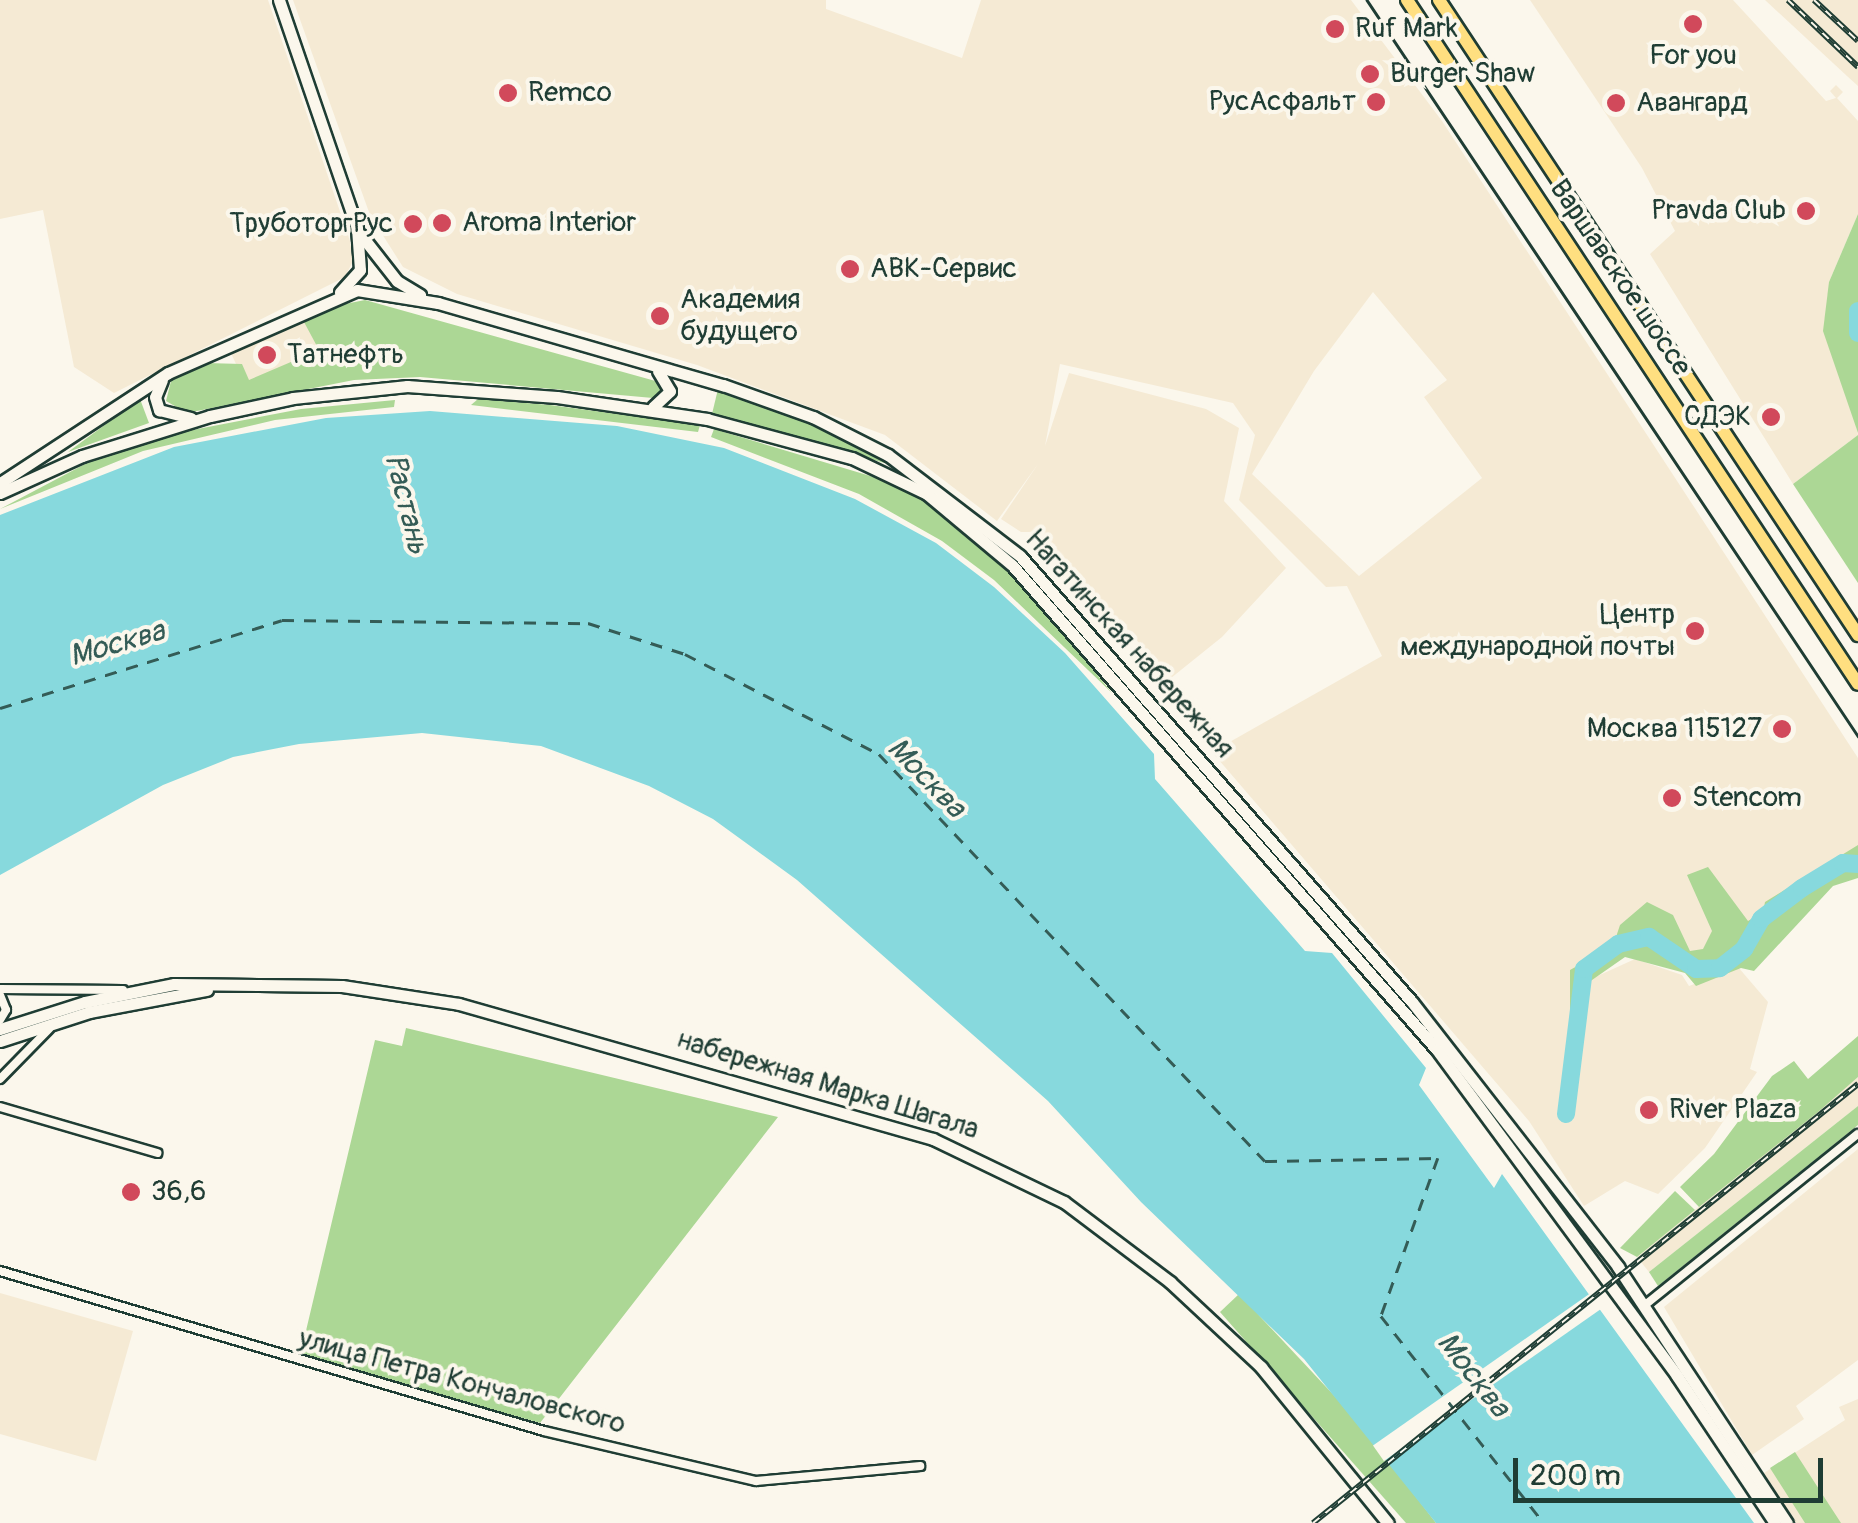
<!DOCTYPE html>
<meta charset="utf-8">
<style>
body{margin:0}
#map{position:relative;width:1858px;height:1523px;overflow:hidden;background:#fbf7ec;font-family:Pangolin,sans-serif}
div>[style]{position:absolute}
[style*='--x']{left:calc(var(--x)*1px);top:calc(var(--y)*1px);width:calc(var(--w)*1px);rotate:calc(var(--a)*1deg)}
.built>*{inset:0;background:#f5ead4;transform-origin:0 0}
.green>*{inset:0;background:#acd795}
.water>*{inset:0;background:#87d9dd}
.pier>*{inset:0;background:#fbf7ec;transform-origin:0 0}
.river>*{height:18px;margin:-9px;padding:0 9px;transform-origin:9px;border-radius:9px;background:#87d9dd}
.ferry>*{height:2.5px;margin-top:-1.25px;transform-origin:0;background:repeating-linear-gradient(90deg,#345c56 0 12px,transparent 0 22px)}
.roads{filter:drop-shadow(2px 0 #1f3d34) drop-shadow(-2px 0 #1f3d34) drop-shadow(0 2px #1f3d34) drop-shadow(0 -2px #1f3d34)}
.street>*{height:8px;margin:-4px;padding:0 4px;transform-origin:4px;border-radius:4px;background:#fbf7ec}
.secondary>*{height:11px;margin:-5.5px;padding:0 5.5px;transform-origin:5.5px;border-radius:5.5px;background:#fbf7ec}
.primary>*{height:12px;margin:-6px;padding:0 6px;transform-origin:6px;border-radius:6px;background:#ffdf80}
.tram>*{height:2.5px;margin:-1.25px;padding:0 1.25px;transform-origin:1.25px;border-radius:1.25px;background:#1f3d34}
.rail>*{height:6px;margin-top:-3px;transform-origin:0;background:repeating-linear-gradient(90deg,#fbf7ec 0 8px,#1f3d34 0 16px);box-sizing:border-box;border-block:2px solid #1f3d34}
.dots>*{width:28px;height:28px;translate:-50% -50%;box-sizing:border-box;border:5px solid #fbf7ec;border-radius:50%}
span{translate:-50% -50%;white-space:nowrap;text-align:center;line-height:1.15;-webkit-text-stroke:8px #fbf7ec;paint-order:stroke}
.poi-label{font-size:28px;color:#1f3d34}
.left{translate:0 -50%;text-align:left}
.right{translate:-100% -50%;text-align:right}
.street-label{font-size:28px;color:#1f3d34}
.water-label{font-size:30px;color:#345c56;font-style:italic}
.scale{position:absolute;left:1513px;top:1458px;width:310px;height:45px;box-sizing:border-box;border:5px solid #1f3d34;border-top:0;padding-left:12px;font-size:30px;line-height:35px;white-space:nowrap;color:#1f3d34;-webkit-text-stroke:8px #fbf7ec;paint-order:stroke}
</style>
<div id="map">
<div class="built">
<div style="clip-path:polygon(0 0,268px 0,350px 241px,353px 261px,345px 277px,114px 393px,74px 367px,43px 210px,0 219px)"></div>
<div style="clip-path:polygon(evenodd,293px 0,826px 0,826px 9px,962px 58px,981px 0,1351px 0,1442px 121px,1858px 758px,1858px 849px,1697px 958px,1648px 924px,1577px 969px,1563px 1115px,1570px 1117px,1583px 988px,1591px 979px,1635px 959px,1682px 975px,1689px 986px,1738px 967px,1768px 1002px,1750px 1069px,1757px 1072px,1705px 1148px,1658px 1194px,1625px 1181px,1584px 1206px,1529px 1121px,1212px 752px,1382px 656px,1347px 586px,1326px 587px,1239px 500px,1255px 435px,1233px 403px,1060px 364px,1045px 446px,1069px 373px,1206px 409px,1239px 428px,1224px 501px,1286px 568px,1222px 637px,1171px 678px,1038px 532px,1021px 532px,1001px 519px,1038px 464px,997px 521px,885px 435px,697px 365px,457px 294px,403px 267px,370px 215px,293px 0,1373px 292px,1447px 380px,1424px 397px,1482px 478px,1359px 576px,1252px 474px,1314px 371px,1373px 292px)"></div>
<div style="clip-path:polygon(1530px 0,1733px 0,1826px 101px,1836px 98px,1830px 91px,1836px 85px,1843px 92px,1837px 98px,1858px 121px,1858px 214px,1829px 282px,1858px 435px,1793px 484px,1650px 254px,1675px 231px,1642px 168px)"></div>
<div style="clip-path:polygon(1765px 0,1858px 0,1858px 86px,1847px 76px)"></div>
<div style="left:312px;top:314px;width:38px;height:90px;rotate:65deg"></div>
<div style="clip-path:polygon(1858px 1077px,1858px 1106px,1649px 1272px,1637px 1257px)"></div>
<div style="clip-path:polygon(1858px 1149px,1858px 1360px,1796px 1406px,1804px 1419px,1752px 1455px,1664px 1307px)"></div>
<div style="clip-path:polygon(0 1293px,133px 1331px,96px 1461px,0 1434px)"></div>
<div style="clip-path:polygon(1858px 1399px,1858px 1523px,1796px 1523px,1764px 1473px,1845px 1420px,1839px 1407px)"></div>
</div>
<div class="green">
<div style="clip-path:polygon(1858px 214px,1858px 433px,1823px 331px,1829px 282px)"></div>
<div style="clip-path:polygon(365px 300px,659px 382px,662px 389px,653px 398px,420px 377px,354px 380px,187px 413px,166px 401px,171px 381px,206px 363px,242px 364px,249px 380px,319px 350px,304px 322px,330px 307px)"></div>
<div style="clip-path:polygon(718px 389px,828px 431px,895px 466px,712px 414px)"></div>
<div style="clip-path:polygon(140px 399px,149px 423px,68px 452px)"></div>
<div style="clip-path:polygon(478px 399px,550px 405px,700px 425px,698px 432px,471px 405px)"></div>
<div style="clip-path:polygon(395px 400px,394px 407px,275px 420px,143px 451px,0 509px,87px 463px,182px 432px,301px 409px)"></div>
<div style="clip-path:polygon(714px 429px,887px 481px,924px 500px,1025px 585px,1112px 693px,994px 580px,942px 541px,859px 494px,711px 437px)"></div>
<div style="clip-path:polygon(1858px 435px,1858px 583px,1793px 484px)"></div>
<div style="clip-path:polygon(1858px 845px,1858px 878px,1833px 886px,1754px 971px,1741px 968px,1696px 986px,1685px 973px,1625px 957px,1582px 987px,1580px 1044px,1570px 1043px,1570px 970px,1613px 946px,1620px 925px,1647px 902px,1673px 915px,1690px 951px,1703px 949px,1712px 931px,1687px 875px,1708px 867px,1748px 921px,1763px 912px,1765px 902px)"></div>
<div style="clip-path:polygon(406px 1028px,778px 1117px,540px 1423px,300px 1356px,375px 1040px,402px 1046px)"></div>
<div style="clip-path:polygon(1858px 1036px,1858px 1077px,1818px 1112px,1699px 1207px,1680px 1187px,1714px 1154px,1772px 1076px,1794px 1061px,1808px 1079px)"></div>
<div style="clip-path:polygon(1858px 1106px,1858px 1125px,1658px 1286px,1649px 1272px)"></div>
<div style="clip-path:polygon(1675px 1191px,1695px 1210px,1637px 1257px,1620px 1248px)"></div>
<div style="clip-path:polygon(1239px 1294px,1357px 1420px,1436px 1523px,1406px 1523px,1220px 1312px)"></div>
<div style="clip-path:polygon(1795px 1452px,1815px 1483px,1841px 1523px,1805px 1523px,1770px 1468px)"></div>
</div>
<div class="water">
<div style="clip-path:polygon(430px 411px,617px 426px,724px 448px,855px 499px,936px 543px,994px 587px,1065px 653px,1154px 754px,1155px 779px,1305px 951px,1332px 953px,1426px 1068px,1419px 1085px,1494px 1188px,1502px 1174px,1754px 1523px,1436px 1523px,1304px 1359px,1141px 1202px,1048px 1101px,797px 880px,713px 819px,649px 786px,541px 746px,422px 733px,299px 744px,233px 757px,163px 785px,0 875px,0 515px,174px 447px,326px 418px)"></div>
</div>
<div class="pier">
<div style="left:1595px;top:1290px;width:19px;height:271px;rotate:55deg"></div>
</div>
<div class="river">
<div style="--x:1858;--y:311;--w:22;--a:90"></div>
<div style="--x:1566;--y:1114;--w:146;--a:-82.9"></div>
<div style="--x:1584;--y:969;--w:42;--a:-36.3"></div>
<div style="--x:1618;--y:944;--w:32;--a:-13"></div>
<div style="--x:1649;--y:937;--w:57;--a:34.2"></div>
<div style="--x:1696;--y:969;--w:24;--a:-2"></div>
<div style="--x:1720;--y:968;--w:31;--a:-38"></div>
<div style="--x:1744;--y:949;--w:34;--a:-60"></div>
<div style="--x:1761;--y:919;--w:51;--a:-37.1"></div>
<div style="--x:1802;--y:888;--w:48;--a:-31.4"></div>
<div style="--x:1843;--y:863;--w:15;--a:4"></div>
</div>
<div class="ferry">
<div style="--x:0;--y:708;--w:295;--a:-17.3"></div>
<div style="--x:282;--y:620;--w:306;--a:0.6"></div>
<div style="--x:588;--y:623;--w:102;--a:17.7"></div>
<div style="--x:685;--y:654;--w:218;--a:27.3"></div>
<div style="--x:879;--y:754;--w:561;--a:46.52"></div>
<div style="--x:1265;--y:1161;--w:173;--a:-1"></div>
<div style="--x:1438;--y:1158;--w:168;--a:109.8"></div>
<div style="--x:1381;--y:1316;--w:263;--a:51.8"></div>
</div>
<div class="roads">
<div class="street">
<div style="--x:0;--y:989;--w:123;--a:0.5"></div>
<div style="--x:0;--y:995;--w:16;--a:68"></div>
<div style="--x:6;--y:1010;--w:12;--a:121"></div>
<div style="--x:0;--y:1079;--w:70;--a:-45.6"></div>
<div style="--x:0;--y:1107;--w:164;--a:16.3"></div>
<div style="--x:0;--y:1271;--w:567;--a:16.39"></div>
<div style="--x:544;--y:1431;--w:218;--a:13.3"></div>
<div style="--x:756;--y:1481;--w:165;--a:-5.2"></div>
<div style="--x:1645;--y:1305;--w:273;--a:-38.8"></div>
</div>
<div class="secondary">
<div style="--x:279;--y:0;--w:241;--a:71.1"></div>
<div style="--x:357;--y:228;--w:42;--a:85.9"></div>
<div style="--x:360;--y:270;--w:30;--a:132"></div>
<div style="--x:361;--y:235;--w:58;--a:52"></div>
<div style="--x:397;--y:281;--w:27;--a:31"></div>
<div style="--x:162;--y:380;--w:18;--a:112"></div>
<div style="--x:155;--y:397;--w:14;--a:73"></div>
<div style="--x:159;--y:410;--w:33;--a:14"></div>
<div style="--x:653;--y:407;--w:23;--a:-43"></div>
<div style="--x:670;--y:391;--w:23;--a:-121"></div>
<div style="--x:0;--y:483;--w:201;--a:-33.2"></div>
<div style="--x:168;--y:373;--w:206;--a:-23.7"></div>
<div style="--x:357;--y:290;--w:82;--a:9.1"></div>
<div style="--x:438;--y:303;--w:297;--a:16.1"></div>
<div style="--x:723;--y:385;--w:96;--a:19.6"></div>
<div style="--x:813;--y:417;--w:84;--a:26.9"></div>
<div style="--x:888;--y:455;--w:166;--a:37.4"></div>
<div style="--x:1020;--y:556;--w:594;--a:48.69"></div>
<div style="--x:1412;--y:1002;--w:336;--a:52.1"></div>
<div style="--x:1618;--y:1267;--w:307;--a:56.6"></div>
<div style="--x:0;--y:493;--w:90;--a:-24.3"></div>
<div style="--x:82;--y:456;--w:134;--a:-17.4"></div>
<div style="--x:210;--y:416;--w:85;--a:-12.2"></div>
<div style="--x:293;--y:398;--w:115;--a:-6"></div>
<div style="--x:407;--y:386;--w:150;--a:4.2"></div>
<div style="--x:557;--y:397;--w:152;--a:8.3"></div>
<div style="--x:707;--y:419;--w:150;--a:15.1"></div>
<div style="--x:852;--y:458;--w:83;--a:25.6"></div>
<div style="--x:927;--y:494;--w:111;--a:39.9"></div>
<div style="--x:1012;--y:565;--w:645;--a:48.77"></div>
<div style="--x:1437;--y:1050;--w:405;--a:53.6"></div>
<div style="--x:1677;--y:1376;--w:177;--a:56.3"></div>
<div style="--x:0;--y:1029;--w:89;--a:-17.6"></div>
<div style="--x:85;--y:1002;--w:91;--a:-11.4"></div>
<div style="--x:174;--y:984;--w:168;--a:0.7"></div>
<div style="--x:342;--y:986;--w:118;--a:8.7"></div>
<div style="--x:459;--y:1004;--w:493;--a:15.9"></div>
<div style="--x:933;--y:1139;--w:145;--a:25.7"></div>
<div style="--x:1064;--y:1202;--w:133;--a:37"></div>
<div style="--x:1170;--y:1282;--w:125;--a:43"></div>
<div style="--x:1261;--y:1367;--w:201;--a:50.9"></div>
<div style="--x:0;--y:1041;--w:94;--a:-18"></div>
<div style="--x:89;--y:1012;--w:120;--a:-10.6"></div>
</div>
<div class="primary">
<div style="--x:1407;--y:0;--w:819;--a:56.6"></div>
<div style="--x:1439;--y:0;--w:761;--a:56.58"></div>
</div>
</div>
<div class="tram">
<div style="--x:1367;--y:0;--w:885;--a:56.29"></div>
</div>
<div class="rail">
<div style="--x:1788;--y:0;--w:97;--a:43.7"></div>
<div style="--x:1814;--y:0;--w:60;--a:43"></div>
<div style="--x:1313;--y:1523;--w:700;--a:-38.85"></div>
</div>
<div class="dots">
<div style="left:1693px;top:24px;background:#d1495b"></div>
<div style="left:1335px;top:29px;background:#d1495b"></div>
<div style="left:1370px;top:74px;background:#d1495b"></div>
<div style="left:508px;top:93px;background:#d1495b"></div>
<div style="left:1376px;top:102px;background:#d1495b"></div>
<div style="left:1616px;top:103px;background:#d1495b"></div>
<div style="left:1806px;top:211px;background:#d1495b"></div>
<div style="left:442px;top:223px;background:#d1495b"></div>
<div style="left:413px;top:224px;background:#d1495b"></div>
<div style="left:850px;top:269px;background:#d1495b"></div>
<div style="left:660px;top:316px;background:#d1495b"></div>
<div style="left:267px;top:355px;background:#d1495b"></div>
<div style="left:1771px;top:417px;background:#d1495b"></div>
<div style="left:1695px;top:631px;background:#d1495b"></div>
<div style="left:1782px;top:729px;background:#d1495b"></div>
<div style="left:1672px;top:798px;background:#d1495b"></div>
<div style="left:1649px;top:1110px;background:#d1495b"></div>
<div style="left:131px;top:1192px;background:#d1495b"></div>
</div>
<div class="poi-label">
<span class="left" style="left:1355px;top:29px">Ruf Mark</span>
<span style="left:1693px;top:56px">For you</span>
<span class="left" style="left:1390px;top:74px">Burger Shaw</span>
<span class="left" style="left:528px;top:93px">Remco</span>
<span class="right" style="left:1356px;top:102px">РусАсфальт</span>
<span class="left" style="left:1636px;top:103px">Авангард</span>
<span class="right" style="left:1786px;top:211px">Pravda Club</span>
<span class="left" style="left:462px;top:223px">Aroma Interior</span>
<span class="right" style="left:393px;top:224px">ТруботоргРус</span>
<span class="left" style="left:870px;top:269px">АВК-Сервис</span>
<span class="left" style="left:680px;top:316px">Академия<br>будущего</span>
<span class="left" style="left:287px;top:355px">Татнефть</span>
<span class="right" style="left:1751px;top:417px">СДЭК</span>
<span class="right" style="left:1675px;top:631px">Центр<br>международной почты</span>
<span class="right" style="left:1762px;top:729px">Москва 115127</span>
<span class="left" style="left:1692px;top:798px">Stencom</span>
<span class="left" style="left:1669px;top:1110px">River Plaza</span>
<span class="left" style="left:151px;top:1192px">36,6</span>
</div>
<div class="street-label">
<span style="left:1620px;top:278px;rotate:56deg">Варшавское шоссе</span>
<span style="left:1129px;top:644px;rotate:48deg">Нагатинская набережная</span>
<span style="left:828px;top:1085px;rotate:17deg">набережная Марка Шагала</span>
<span style="left:462px;top:1382px;rotate:15deg">улица Петра Кончаловского</span>
</div>
<div class="water-label">
<span style="left:406px;top:504px;rotate:76deg">Растань</span>
<span style="left:117px;top:644px;rotate:-16deg">Москва</span>
<span style="left:926px;top:778px;rotate:46deg">Москва</span>
<span style="left:1473px;top:1375px;rotate:52deg">Москва</span>
</div>
<div class="scale">200 m</div>
</div>
